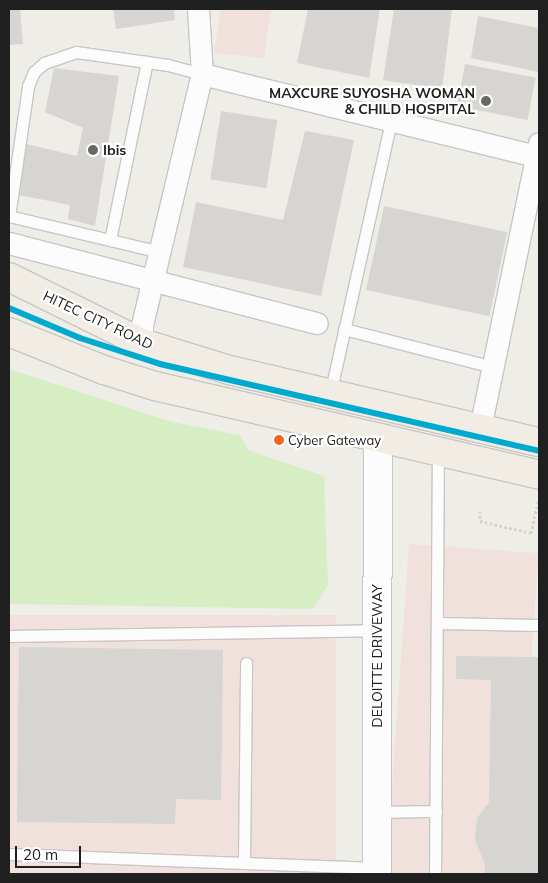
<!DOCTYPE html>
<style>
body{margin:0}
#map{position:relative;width:548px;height:883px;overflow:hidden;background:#eeede8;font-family:Mulish,sans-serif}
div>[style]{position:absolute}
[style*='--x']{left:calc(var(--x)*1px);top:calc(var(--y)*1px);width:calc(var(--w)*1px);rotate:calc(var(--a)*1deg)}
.commercial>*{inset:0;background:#f0e1dd;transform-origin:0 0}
.grass>*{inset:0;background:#d7eec5}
.building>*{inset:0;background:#d6d5d1;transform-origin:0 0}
.path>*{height:3px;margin-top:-1.5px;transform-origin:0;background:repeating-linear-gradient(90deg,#dcceca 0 2.5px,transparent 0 5px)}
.roads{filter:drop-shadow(1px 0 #c7c6c4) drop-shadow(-1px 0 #c7c6c4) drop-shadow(0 1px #c7c6c4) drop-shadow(0 -1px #c7c6c4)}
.service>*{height:11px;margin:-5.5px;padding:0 5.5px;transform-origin:5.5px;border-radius:5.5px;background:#fcfcfc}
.minor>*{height:21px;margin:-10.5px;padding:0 10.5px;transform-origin:10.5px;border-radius:10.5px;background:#fcfcfc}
.tertiary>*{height:28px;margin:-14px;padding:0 14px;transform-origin:14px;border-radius:14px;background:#fcfcfc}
.primary>*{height:28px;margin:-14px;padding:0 14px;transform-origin:14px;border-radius:14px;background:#f1ede5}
.metro-1>*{height:6px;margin:-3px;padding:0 3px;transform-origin:3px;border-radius:3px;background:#00a9ce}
.dots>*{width:14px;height:14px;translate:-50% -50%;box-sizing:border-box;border:2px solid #fff;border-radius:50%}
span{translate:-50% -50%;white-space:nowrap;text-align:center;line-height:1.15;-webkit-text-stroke:4.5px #fff;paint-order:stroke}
.bus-label{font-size:13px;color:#202020}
.left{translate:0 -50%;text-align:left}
.poi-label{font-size:14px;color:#202020;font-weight:700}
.right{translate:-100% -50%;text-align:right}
.street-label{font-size:14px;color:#202020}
.frame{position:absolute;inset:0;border:10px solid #202020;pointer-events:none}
.scale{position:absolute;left:15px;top:846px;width:66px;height:22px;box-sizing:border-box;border:2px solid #202020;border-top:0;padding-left:6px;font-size:15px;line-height:18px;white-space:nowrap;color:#202020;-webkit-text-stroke:4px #fff;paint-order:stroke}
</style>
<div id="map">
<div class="commercial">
<div style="clip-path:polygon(221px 9px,271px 9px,264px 58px,214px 53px)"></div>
<div style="left:409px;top:544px;width:130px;height:330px;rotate:4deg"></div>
<div style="left:336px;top:615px;width:259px;height:327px;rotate:90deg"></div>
</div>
<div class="grass">
<div style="clip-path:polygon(9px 369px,172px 422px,240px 435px,248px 450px,324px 476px,328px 585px,313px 609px,9px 604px)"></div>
</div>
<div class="building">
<div style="clip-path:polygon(9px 9px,20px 9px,23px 44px,9px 45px)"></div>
<div style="clip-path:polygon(113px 9px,174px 9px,175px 20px,116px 29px)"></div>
<div style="clip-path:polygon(308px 9px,380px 9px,369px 78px,297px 63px)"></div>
<div style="clip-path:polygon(394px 9px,452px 9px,442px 89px,383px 80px)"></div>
<div style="clip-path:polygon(478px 16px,539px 28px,539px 72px,471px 58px)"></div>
<div style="left:465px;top:64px;width:72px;height:43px;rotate:11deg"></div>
<div style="clip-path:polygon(54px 68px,119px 76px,95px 226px,68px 219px,70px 205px,19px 195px,26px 144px,77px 156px,83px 128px,45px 112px)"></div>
<div style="left:221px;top:111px;width:57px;height:69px;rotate:9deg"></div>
<div style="clip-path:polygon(305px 131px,354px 140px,321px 296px,183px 267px,196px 202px,283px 220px)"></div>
<div style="left:384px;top:206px;width:126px;height:86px;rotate:12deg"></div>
<div style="clip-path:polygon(19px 647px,223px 650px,221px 800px,176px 799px,175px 824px,17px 822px)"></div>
<div style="clip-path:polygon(456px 656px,539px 657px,539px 874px,485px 874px,485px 864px,475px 840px,477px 818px,489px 802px,491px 680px,456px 679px)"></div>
</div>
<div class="path">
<div style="--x:480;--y:511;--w:10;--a:90"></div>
<div style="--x:480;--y:521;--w:52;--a:13.2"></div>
<div style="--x:531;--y:533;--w:35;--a:-77"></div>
</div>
<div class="roads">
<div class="service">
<div style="--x:9;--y:216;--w:155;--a:13.4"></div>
<div style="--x:9;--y:217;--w:132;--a:-81.7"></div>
<div style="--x:28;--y:86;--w:15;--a:-67"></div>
<div style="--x:34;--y:72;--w:13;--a:-42"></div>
<div style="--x:44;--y:63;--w:34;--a:-19"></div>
<div style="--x:76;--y:52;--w:93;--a:8"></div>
<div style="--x:168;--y:65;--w:35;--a:15"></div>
<div style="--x:110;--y:240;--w:182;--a:-78.3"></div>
<div style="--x:344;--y:329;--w:154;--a:14.3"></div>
<div style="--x:330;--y:394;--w:281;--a:-77.4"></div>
<div style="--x:439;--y:623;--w:100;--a:1.1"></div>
<div style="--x:9;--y:636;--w:368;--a:-0.9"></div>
<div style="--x:377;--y:812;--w:59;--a:-1"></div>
<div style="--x:9;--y:854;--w:368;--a:2.2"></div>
<div style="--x:244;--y:863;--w:200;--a:-89.4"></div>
<div style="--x:435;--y:874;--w:421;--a:-89.6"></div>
</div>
<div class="minor">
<div style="--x:202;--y:74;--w:347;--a:13.8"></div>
<div style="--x:9;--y:243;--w:318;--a:14.6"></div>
<div style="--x:142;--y:343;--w:18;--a:-90"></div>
<div style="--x:142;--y:325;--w:258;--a:-76.6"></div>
<div style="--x:202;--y:74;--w:65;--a:-93.5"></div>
<div style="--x:480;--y:428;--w:291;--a:-78.3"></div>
</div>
<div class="tertiary">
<div style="--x:377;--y:874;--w:435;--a:-89.9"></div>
</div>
<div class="primary">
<div style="--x:9;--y:277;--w:148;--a:26.4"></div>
<div style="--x:142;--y:343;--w:91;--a:17.2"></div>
<div style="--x:229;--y:370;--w:318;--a:13.1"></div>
<div style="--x:9;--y:332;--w:102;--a:21.8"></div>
<div style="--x:104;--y:370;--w:53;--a:17.4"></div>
<div style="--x:155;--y:386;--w:394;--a:13"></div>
</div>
</div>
<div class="metro-1">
<div style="--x:9;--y:308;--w:77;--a:22.9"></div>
<div style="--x:80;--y:338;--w:84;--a:18"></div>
<div style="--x:160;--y:364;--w:389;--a:12.9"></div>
</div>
<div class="dots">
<div style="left:486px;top:101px;background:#686866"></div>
<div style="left:93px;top:150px;background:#686866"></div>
<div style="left:279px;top:440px;background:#f26522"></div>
</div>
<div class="bus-label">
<span class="left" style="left:288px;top:440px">Cyber Gateway</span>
</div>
<div class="poi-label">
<span class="right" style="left:475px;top:101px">MAXCURE SUYOSHA WOMAN<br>&amp; CHILD HOSPITAL</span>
<span class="left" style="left:103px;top:150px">Ibis</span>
</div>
<div class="street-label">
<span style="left:98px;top:320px;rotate:25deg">HITEC CITY ROAD</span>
<span style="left:377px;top:656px;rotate:-90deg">DELOITTE DRIVEWAY</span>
</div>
<div class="frame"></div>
<div class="scale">20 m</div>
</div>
